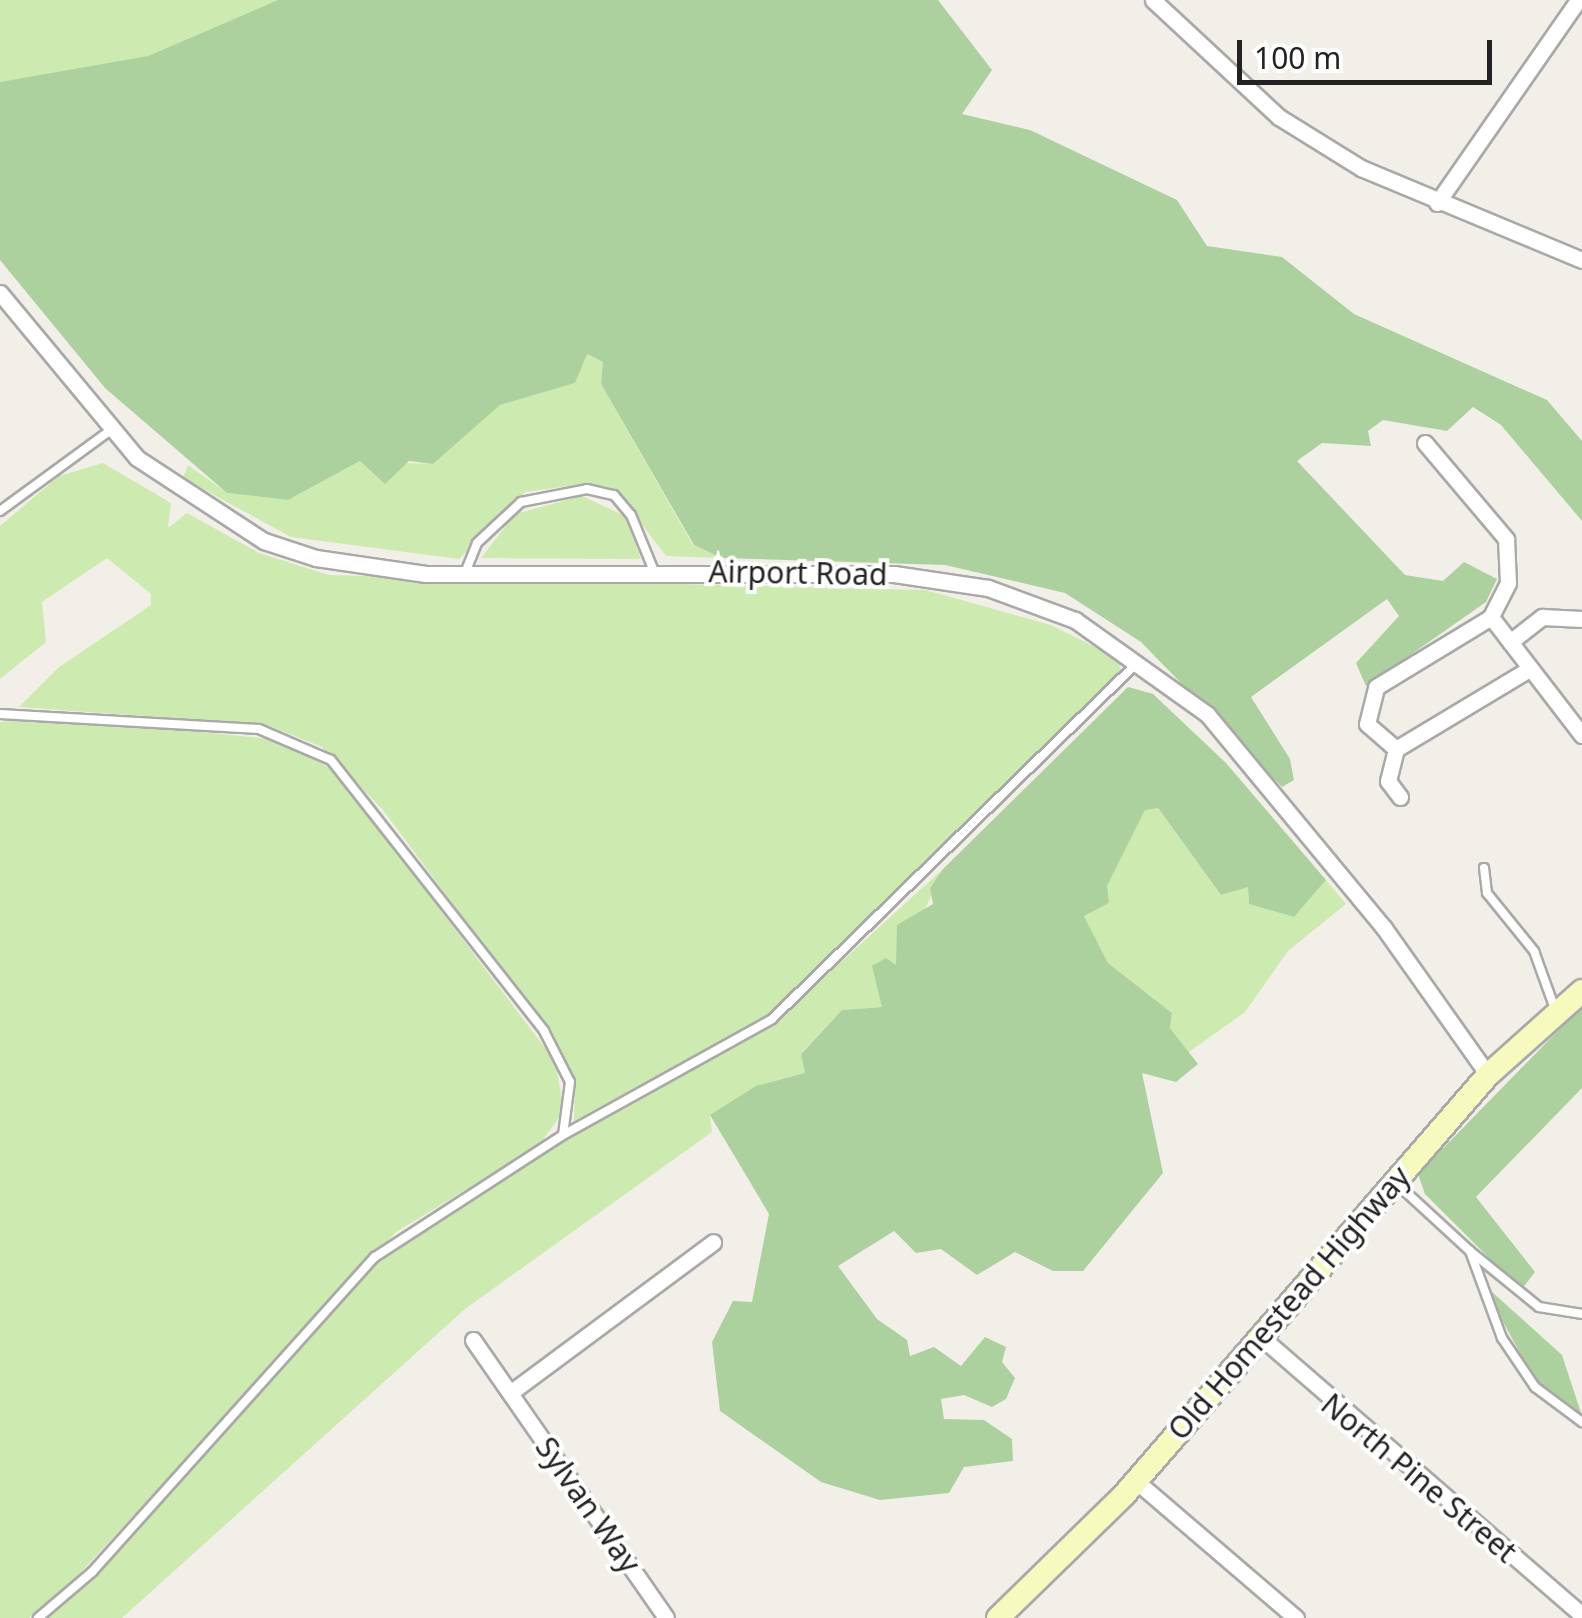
<!DOCTYPE html>
<style>
body{margin:0}
#map{position:relative;width:1582px;height:1618px;overflow:hidden;background:#f2efe9;font-family:"Noto Sans",sans-serif}
div>[style]{position:absolute}
[style*='--x']{left:calc(var(--x)*1px);top:calc(var(--y)*1px);width:calc(var(--w)*1px);rotate:calc(var(--a)*1deg)}
.grass>*{inset:0;background:#cdebb0}
.forest>*{inset:0;background:#add19e}
.roads{filter:drop-shadow(2px 0 #a9a9a9) drop-shadow(-2px 0 #a9a9a9) drop-shadow(0 2px #a9a9a9) drop-shadow(0 -2px #a9a9a9)}
.service>*{height:8px;margin:-4px;padding:0 4px;transform-origin:4px;border-radius:4px;background:#fff}
.minor>*{height:15px;margin:-7.5px;padding:0 7.5px;transform-origin:7.5px;border-radius:7.5px;background:#fff}
.secondary>*{height:22px;margin:-11px;padding:0 11px;transform-origin:11px;border-radius:11px;background:#f7fabf}
span{translate:-50% -50%;white-space:nowrap;text-align:center;line-height:1.15;-webkit-text-stroke:8px #fff;paint-order:stroke}
.street-label{font-size:30px;color:#222}
.scale{position:absolute;left:1237px;top:40px;width:255px;height:45px;box-sizing:border-box;border:5px solid #222;border-top:0;padding-left:12px;font-size:30px;line-height:35px;white-space:nowrap;color:#222;-webkit-text-stroke:8px #fff;paint-order:stroke}
</style>
<div id="map">
<div class="grass">
<div style="clip-path:polygon(0 0,278px 0,148px 56px,29px 83px,0 82px)"></div>
<div style="clip-path:polygon(586px 354px,603px 362px,601px 384px,693px 545px,721px 558px,666px 556px,617px 492px,592px 483px,525px 492px,459px 559px,291px 537px,183px 478px,188px 465px,227px 493px,288px 500px,360px 461px,433px 464px,499px 405px,575px 383px)"></div>
<div style="clip-path:polygon(103px 463px,171px 503px,168px 528px,187px 513px,259px 553px,329px 575px,925px 590px,1051px 625px,1119px 659px,1121px 670px,769px 1014px,574px 1121px,575px 1080px,559px 1047px,383px 810px,322px 747px,267px 725px,19px 707px,59px 667px,151px 605px,151px 594px,107px 558px,42px 602px,46px 642px,0 679px,0 526px,59px 476px)"></div>
<div style="clip-path:polygon(582px 496px,625px 516px,641px 559px,481px 558px,515px 514px)"></div>
<div style="clip-path:polygon(63px 718px,280px 740px,335px 771px,555px 1061px,564px 1111px,539px 1145px,396px 1232px,69px 1585px,29px 1618px,0 1618px,0 722px)"></div>
<div style="clip-path:polygon(1157px 807px,1221px 895px,1248px 886px,1249px 904px,1294px 917px,1326px 880px,1346px 904px,1288px 951px,1245px 1012px,1189px 1052px,1170px 1028px,1172px 1013px,1108px 963px,1084px 916px,1109px 903px,1106px 886px,1145px 809px)"></div>
<div style="clip-path:polygon(943px 869px,882px 1007px,842px 1010px,801px 1053px,806px 1073px,710px 1115px,712px 1132px,465px 1309px,122px 1618px,45px 1618px,95px 1577px,382px 1256px,662px 1078px,668px 1084px,774px 1023px)"></div>
</div>
<div class="forest">
<div style="clip-path:polygon(278px 0,938px 0,992px 70px,962px 114px,1030px 130px,1177px 200px,1207px 246px,1282px 257px,1354px 314px,1547px 400px,1582px 441px,1582px 521px,1501px 425px,1473px 407px,1447px 431px,1383px 420px,1368px 431px,1371px 446px,1322px 443px,1297px 461px,1405px 575px,1443px 581px,1464px 562px,1497px 579px,1486px 602px,1366px 686px,1356px 663px,1399px 616px,1387px 599px,1251px 697px,1290px 759px,1294px 780px,1282px 787px,1141px 642px,1065px 593px,945px 565px,721px 558px,694px 545px,601px 384px,603px 362px,587px 354px,575px 383px,500px 405px,433px 464px,409px 461px,385px 484px,360px 461px,288px 500px,227px 493px,105px 388px,0 260px,0 82px,148px 56px)"></div>
<div style="clip-path:polygon(1128px 687px,1153px 694px,1226px 763px,1326px 880px,1294px 917px,1249px 904px,1248px 887px,1221px 895px,1158px 808px,1145px 810px,1107px 886px,1109px 903px,1084px 916px,1108px 963px,1172px 1013px,1170px 1028px,1198px 1064px,1176px 1082px,1142px 1073px,1163px 1173px,1083px 1271px,1053px 1271px,1015px 1252px,977px 1275px,941px 1249px,916px 1253px,894px 1231px,838px 1266px,877px 1319px,907px 1340px,910px 1356px,934px 1347px,961px 1366px,985px 1337px,1006px 1347px,1002px 1362px,1015px 1378px,1006px 1399px,992px 1407px,964px 1395px,941px 1399px,944px 1419px,984px 1420px,1012px 1439px,1013px 1461px,964px 1467px,949px 1493px,880px 1500px,821px 1482px,720px 1411px,712px 1342px,733px 1301px,752px 1302px,769px 1214px,710px 1115px,756px 1086px,805px 1073px,801px 1054px,842px 1010px,882px 1007px,872px 966px,886px 958px,896px 965px,897px 925px,933px 904px,930px 888px,943px 869px)"></div>
<div style="clip-path:polygon(1582px 1006px,1582px 1088px,1476px 1197px,1535px 1272px,1521px 1290px,1425px 1194px,1418px 1174px)"></div>
<div style="clip-path:polygon(1482px 1283px,1562px 1355px,1582px 1416px,1534px 1379px)"></div>
</div>
<div class="roads">
<div class="service">
<div style="--x:0;--y:511;--w:139;--a:-36.2"></div>
<div style="--x:465;--y:573;--w:32;--a:-68"></div>
<div style="--x:477;--y:543;--w:60;--a:-43"></div>
<div style="--x:521;--y:502;--w:67;--a:-11.1"></div>
<div style="--x:587;--y:489;--w:28;--a:13"></div>
<div style="--x:614;--y:495;--w:26;--a:50"></div>
<div style="--x:631;--y:515;--w:61;--a:67.7"></div>
<div style="--x:0;--y:714;--w:259;--a:3.3"></div>
<div style="--x:259;--y:729;--w:78;--a:23.3"></div>
<div style="--x:331;--y:760;--w:345;--a:51.8"></div>
<div style="--x:544;--y:1031;--w:57;--a:63"></div>
<div style="--x:570;--y:1082;--w:53;--a:97.5"></div>
<div style="--x:1484;--y:868;--w:25;--a:83"></div>
<div style="--x:1487;--y:893;--w:75;--a:51"></div>
<div style="--x:1534;--y:951;--w:62;--a:70.1"></div>
<div style="--x:1396;--y:1183;--w:100;--a:42.6"></div>
<div style="--x:1470;--y:1251;--w:93;--a:69.8"></div>
<div style="--x:1502;--y:1338;--w:59;--a:56"></div>
<div style="--x:1535;--y:1387;--w:59;--a:36.7"></div>
<div style="--x:1470;--y:1251;--w:89;--a:39.1"></div>
<div style="--x:1539;--y:1307;--w:44;--a:9.2"></div>
<div style="--x:38;--y:1618;--w:71;--a:-40.4"></div>
<div style="--x:92;--y:1572;--w:423;--a:-48.1"></div>
<div style="--x:375;--y:1257;--w:224;--a:-33"></div>
<div style="--x:563;--y:1135;--w:239;--a:-29"></div>
<div style="--x:772;--y:1019;--w:507;--a:-44.28"></div>
</div>
<div class="minor">
<div style="--x:1153;--y:0;--w:172;--a:42.9"></div>
<div style="--x:1279;--y:117;--w:97;--a:31.9"></div>
<div style="--x:1361;--y:168;--w:239;--a:22.6"></div>
<div style="--x:1437;--y:203;--w:247;--a:-55.2"></div>
<div style="--x:0;--y:293;--w:214;--a:50.3"></div>
<div style="--x:137;--y:458;--w:152;--a:33.2"></div>
<div style="--x:264;--y:541;--w:55;--a:18.1"></div>
<div style="--x:316;--y:558;--w:111;--a:8.3"></div>
<div style="--x:426;--y:574;--w:468;--a:0"></div>
<div style="--x:894;--y:574;--w:95;--a:8.5"></div>
<div style="--x:988;--y:588;--w:93;--a:20.2"></div>
<div style="--x:1075;--y:620;--w:162;--a:35.5"></div>
<div style="--x:1207;--y:714;--w:278;--a:50.4"></div>
<div style="--x:1384;--y:928;--w:180;--a:54.7"></div>
<div style="--x:1425;--y:443;--w:126;--a:49.8"></div>
<div style="--x:1506;--y:539;--w:44;--a:87.4"></div>
<div style="--x:1508;--y:583;--w:38;--a:117"></div>
<div style="--x:1491;--y:617;--w:149;--a:52.4"></div>
<div style="--x:1510;--y:642;--w:41;--a:-38"></div>
<div style="--x:1542;--y:617;--w:40;--a:2.9"></div>
<div style="--x:1396;--y:749;--w:38;--a:-139"></div>
<div style="--x:1367;--y:724;--w:38;--a:-76"></div>
<div style="--x:1376;--y:687;--w:135;--a:-31.3"></div>
<div style="--x:1396;--y:749;--w:152;--a:-31"></div>
<div style="--x:1396;--y:749;--w:33;--a:104"></div>
<div style="--x:1388;--y:781;--w:20;--a:53"></div>
<div style="--x:1261;--y:1337;--w:425;--a:40.9"></div>
<div style="--x:473;--y:1340;--w:338;--a:55.2"></div>
<div style="--x:510;--y:1393;--w:253;--a:-36.6"></div>
<div style="--x:1136;--y:1481;--w:211;--a:40.6"></div>
</div>
<div class="secondary">
<div style="--x:998;--y:1618;--w:176;--a:-44.3"></div>
<div style="--x:1124;--y:1495;--w:556;--a:-49.09"></div>
<div style="--x:1488;--y:1075;--w:126;--a:-41.8"></div>
</div>
</div>
<div class="street-label">
<span style="left:798px;top:573px;rotate:1deg">Airport Road</span>
<span style="left:1289px;top:1303px;rotate:-49deg">Old Homestead Highway</span>
<span style="left:1419px;top:1478px;rotate:40deg">North Pine Street</span>
<span style="left:588px;top:1505px;rotate:55deg">Sylvan Way</span>
</div>
<div class="scale">100 m</div>
</div>
